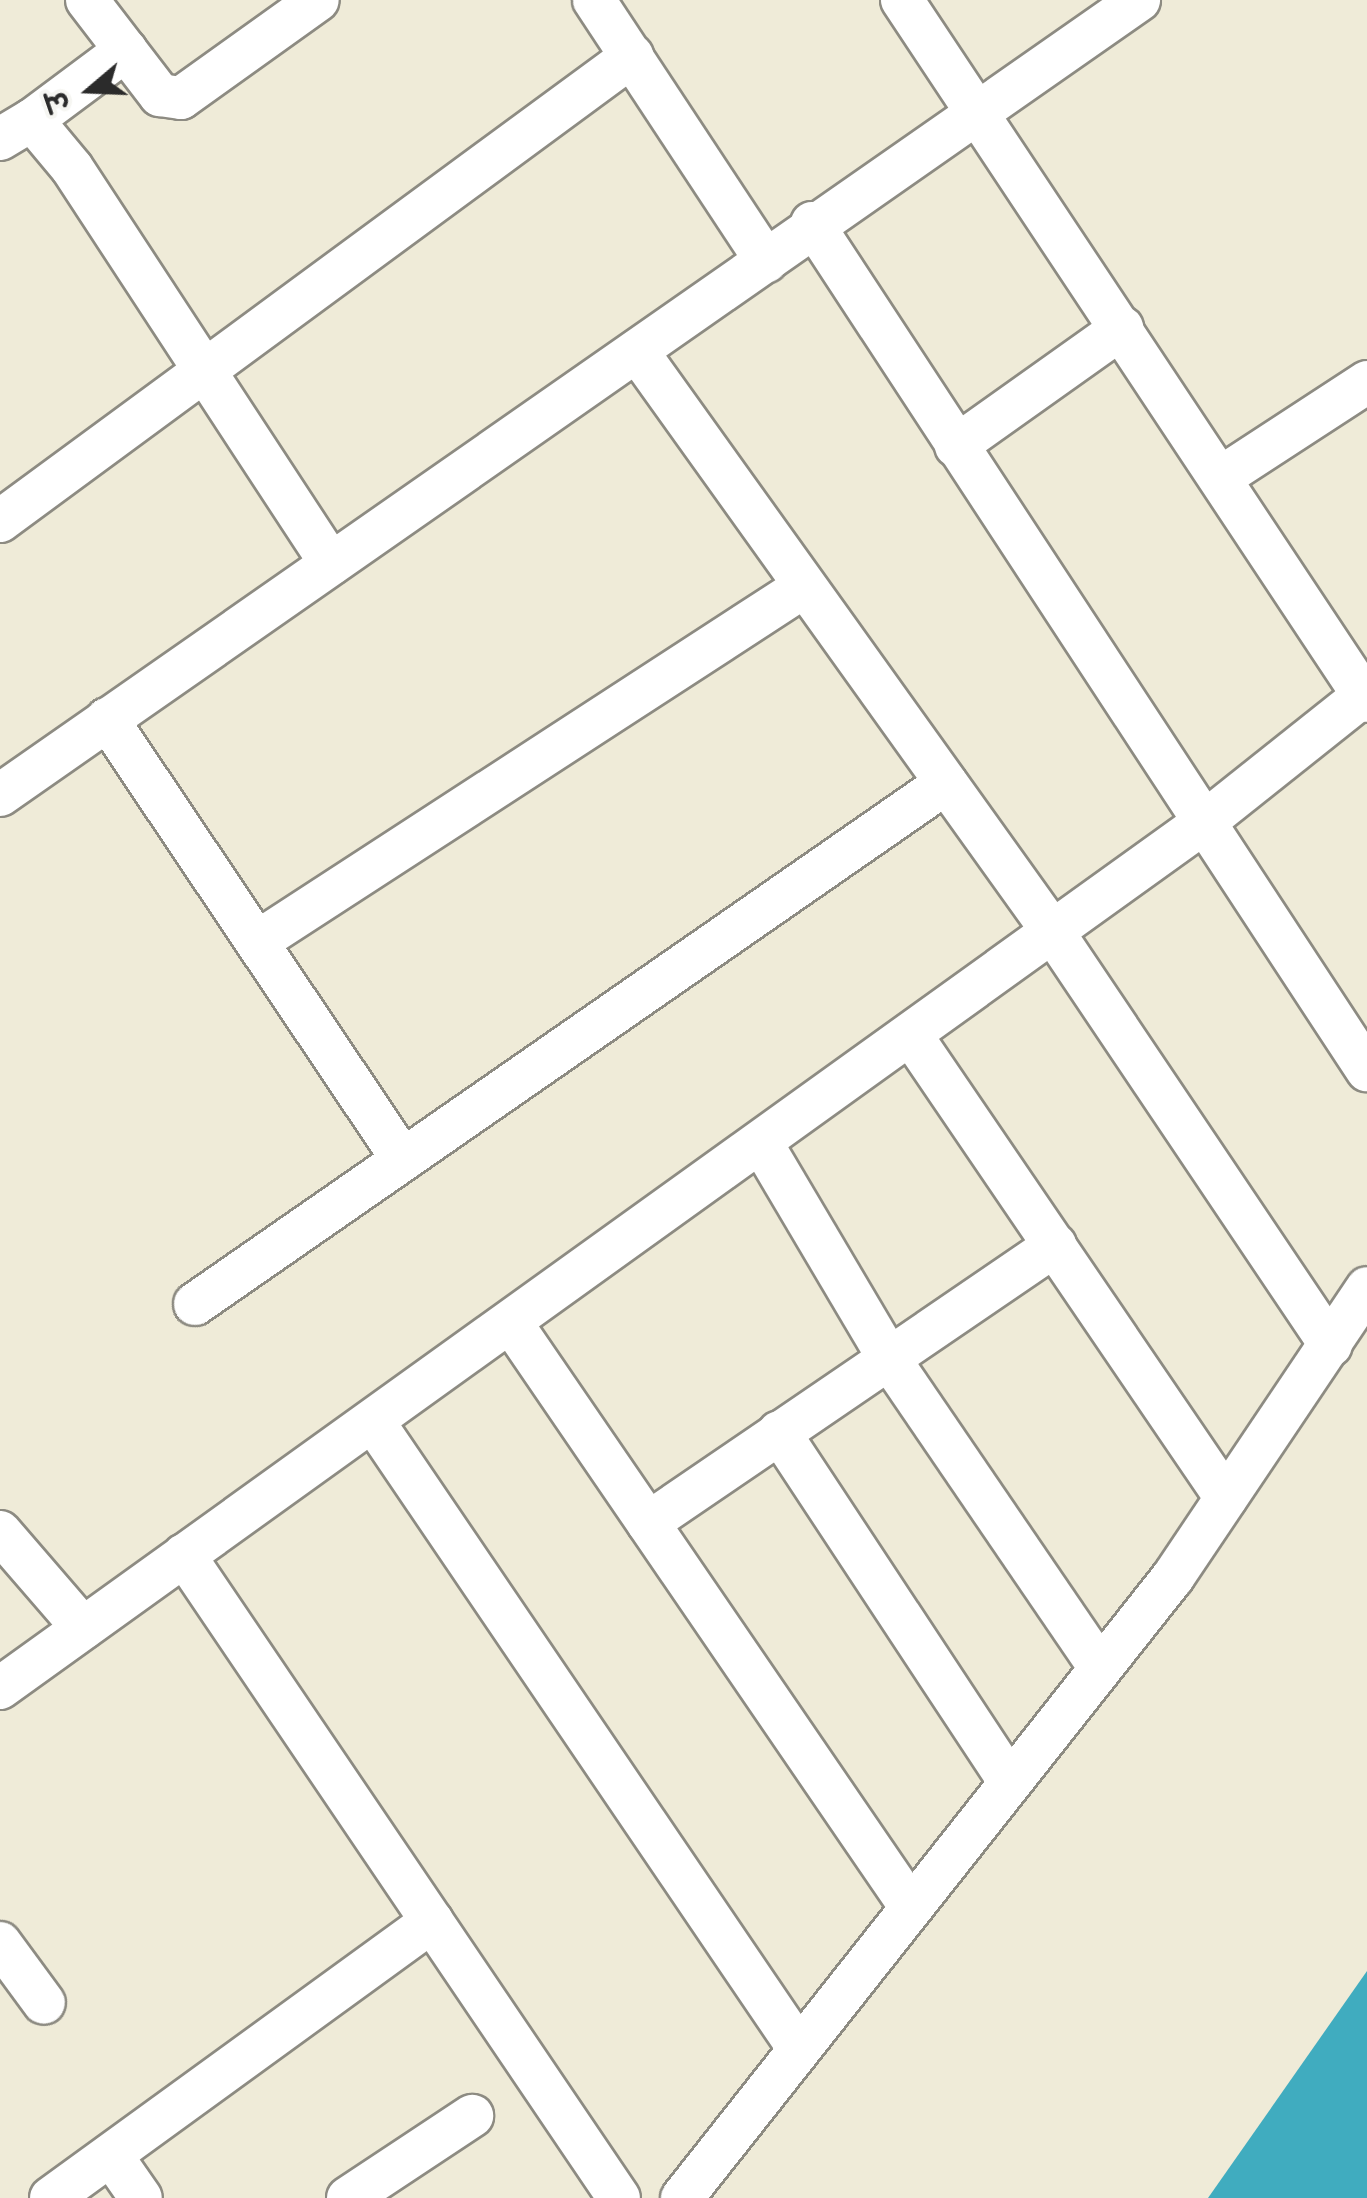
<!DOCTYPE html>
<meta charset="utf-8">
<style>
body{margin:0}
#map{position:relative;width:1367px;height:2198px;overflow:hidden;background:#efebd8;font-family:"Indie Flower","Playpen Sans Deva",sans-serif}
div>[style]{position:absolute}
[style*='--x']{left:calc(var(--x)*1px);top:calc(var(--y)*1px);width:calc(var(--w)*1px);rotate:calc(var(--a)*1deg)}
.water>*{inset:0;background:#40acbf}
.roads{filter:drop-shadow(2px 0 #8d8b82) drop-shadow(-2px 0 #8d8b82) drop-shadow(0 2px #8d8b82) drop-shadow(0 -2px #8d8b82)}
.minor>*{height:42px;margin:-21px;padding:0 21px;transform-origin:21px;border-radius:21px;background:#fff}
span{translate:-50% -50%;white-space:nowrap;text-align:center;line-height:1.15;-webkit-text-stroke:10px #f6f6f2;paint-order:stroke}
.north{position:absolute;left:40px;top:40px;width:100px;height:100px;-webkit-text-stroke:8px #f6f6f2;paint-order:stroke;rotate:251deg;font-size:28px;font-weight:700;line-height:40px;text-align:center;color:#2b2b2b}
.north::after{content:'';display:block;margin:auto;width:35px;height:45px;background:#2b2b2b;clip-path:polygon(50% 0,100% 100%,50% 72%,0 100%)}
</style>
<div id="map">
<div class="water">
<div style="clip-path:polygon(1367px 1971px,1367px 2198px,1208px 2198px)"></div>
</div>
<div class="roads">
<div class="minor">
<div style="--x:87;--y:0;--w:120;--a:52.5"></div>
<div style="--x:160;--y:95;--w:21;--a:8"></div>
<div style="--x:181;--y:98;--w:168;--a:-35.6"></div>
<div style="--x:594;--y:0;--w:313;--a:56.6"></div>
<div style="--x:902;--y:0;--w:841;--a:56.44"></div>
<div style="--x:32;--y:120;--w:117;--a:-36.7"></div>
<div style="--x:0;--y:139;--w:37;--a:-31"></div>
<div style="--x:32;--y:120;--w:62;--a:50.2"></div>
<div style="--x:72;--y:168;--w:473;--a:56.8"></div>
<div style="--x:812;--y:223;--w:1013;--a:56.77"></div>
<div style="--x:637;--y:351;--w:715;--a:54.4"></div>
<div style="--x:1053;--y:932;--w:498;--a:56.1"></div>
<div style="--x:956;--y:446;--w:204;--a:-35.4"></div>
<div style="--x:1220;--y:478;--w:176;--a:-33.1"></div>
<div style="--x:0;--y:521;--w:785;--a:-36.34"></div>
<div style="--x:107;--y:719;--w:531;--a:56.13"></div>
<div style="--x:0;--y:795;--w:1389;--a:-34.91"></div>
<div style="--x:257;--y:942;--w:653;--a:-33.01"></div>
<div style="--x:911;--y:1035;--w:560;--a:55.77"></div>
<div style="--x:762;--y:1144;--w:247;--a:59.4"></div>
<div style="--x:888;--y:1357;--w:376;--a:55.7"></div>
<div style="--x:195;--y:1304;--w:914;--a:-34.75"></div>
<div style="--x:512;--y:1324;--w:705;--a:55.63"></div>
<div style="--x:375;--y:1424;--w:752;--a:55.84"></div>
<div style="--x:779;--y:1432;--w:418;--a:56.6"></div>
<div style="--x:648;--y:1523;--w:493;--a:-34.3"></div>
<div style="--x:0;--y:1532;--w:127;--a:49.2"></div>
<div style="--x:184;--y:1555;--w:776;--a:55.92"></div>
<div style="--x:0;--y:1688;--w:1480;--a:-35.71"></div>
<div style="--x:1202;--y:824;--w:206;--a:-38.5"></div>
<div style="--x:0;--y:1943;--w:74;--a:53.7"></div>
<div style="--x:111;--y:2155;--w:52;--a:55.1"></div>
<div style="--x:51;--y:2198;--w:471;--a:-36"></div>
<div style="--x:348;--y:2198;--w:149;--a:-33.5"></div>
<div style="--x:682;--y:2198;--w:792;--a:-51.67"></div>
<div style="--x:1173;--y:1577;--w:348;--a:-56.1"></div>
</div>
</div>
<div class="north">उ</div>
</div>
